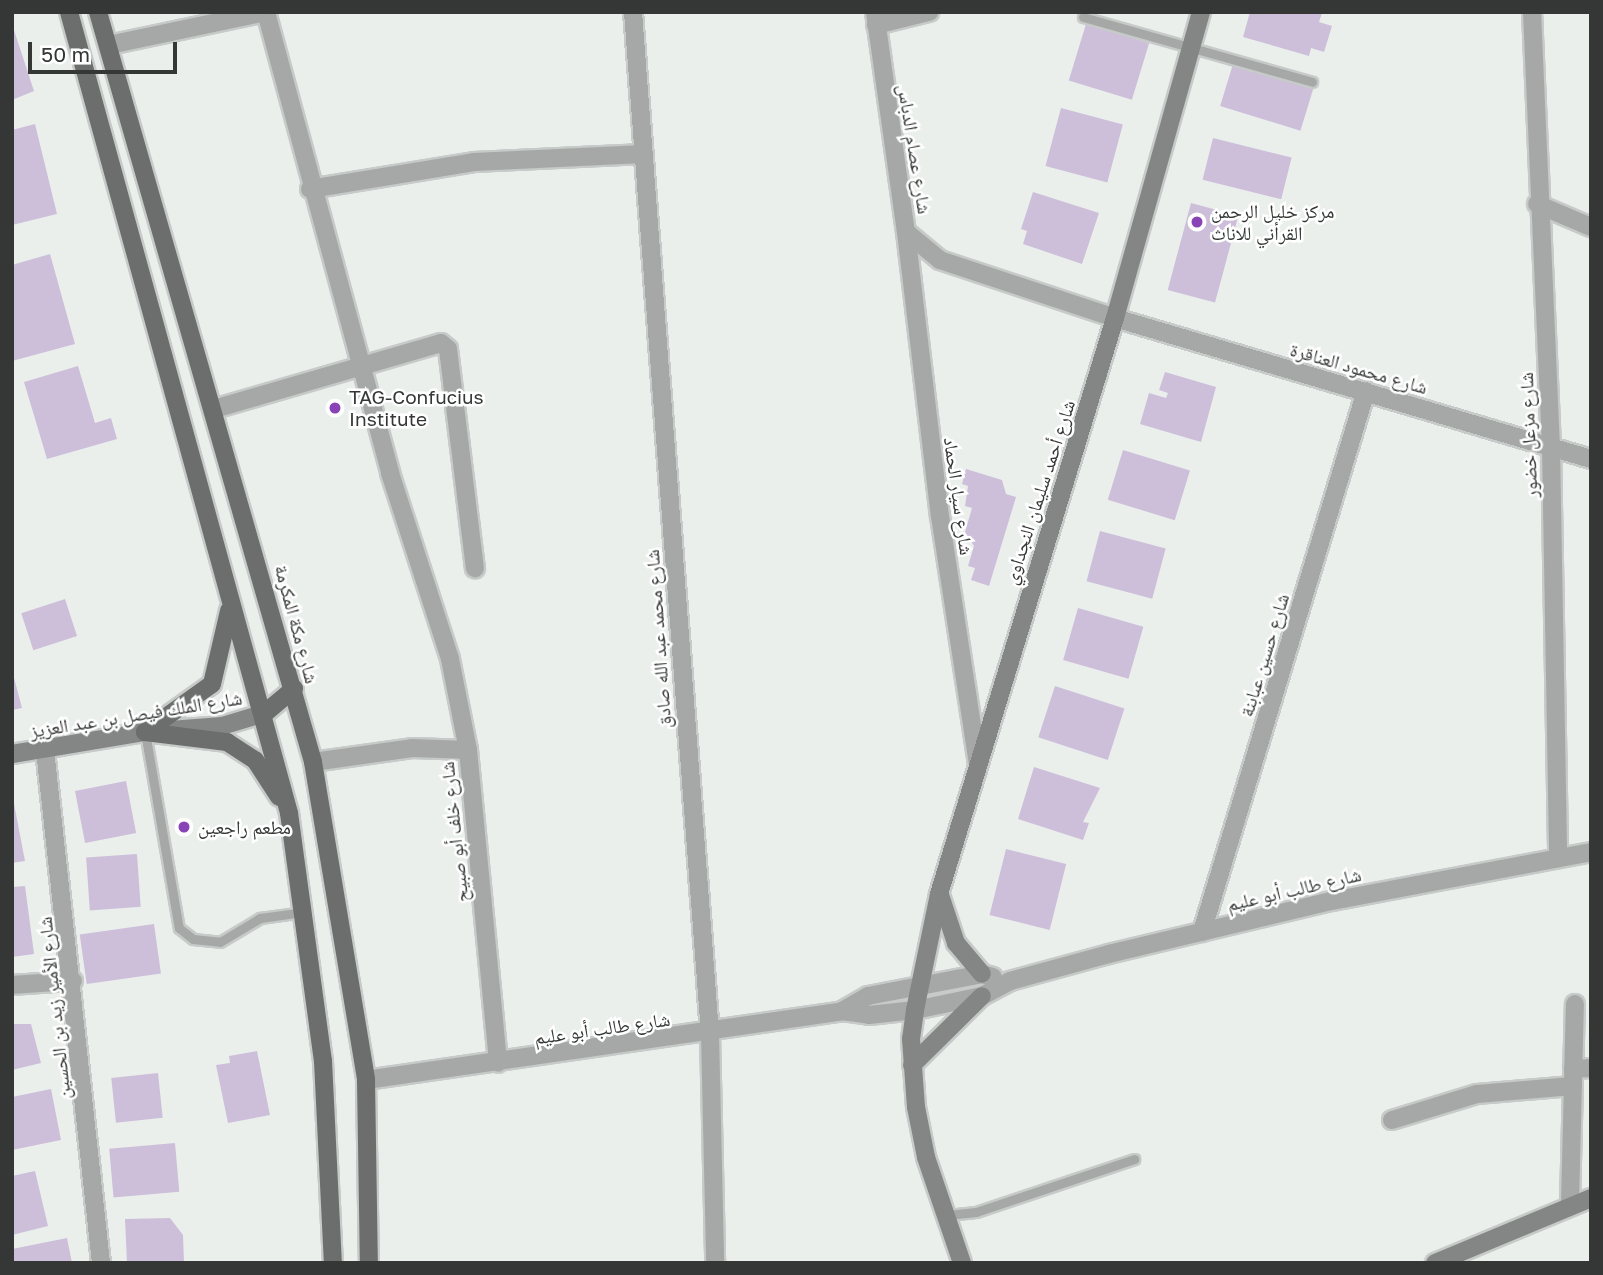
<!DOCTYPE html>
<meta charset="utf-8">
<style>
body{margin:0}
#map{position:relative;width:1603px;height:1275px;overflow:hidden;background:#eaefec;font-family:"Golos Text","Noto Naskh Arabic",sans-serif}
div>[style]{position:absolute}
[style*='--x']{left:calc(var(--x)*1px);top:calc(var(--y)*1px);width:calc(var(--w)*1px);rotate:calc(var(--a)*1deg)}
.building>*{inset:0;background:#cdbfda;transform-origin:0 0}
.roads{filter:drop-shadow(2px 0 #c6cac8) drop-shadow(-2px 0 #c6cac8) drop-shadow(0 2px #c6cac8) drop-shadow(0 -2px #c6cac8)}
.lane>*{height:9px;margin:-4.5px;padding:0 4.5px;transform-origin:4.5px;border-radius:4.5px;background:#a6a8a7}
.street>*{height:18px;margin:-9px;padding:0 9px;transform-origin:9px;border-radius:9px;background:#a6a8a7}
.secondary>*{height:18px;margin:-9px;padding:0 9px;transform-origin:9px;border-radius:9px;background:#838685}
.primary>*{height:18px;margin:-9px;padding:0 9px;transform-origin:9px;border-radius:9px;background:#6b6e6d}
.dots>*{width:19px;height:19px;translate:-50% -50%;box-sizing:border-box;border:4px solid #fff;border-radius:50%}
span{translate:-50% -50%;white-space:nowrap;text-align:center;line-height:1.15;-webkit-text-stroke:5px #fff;paint-order:stroke}
.street-label{font-size:19px;color:#353736}
.poi-label{font-size:19px;color:#353736}
.left{translate:0 -50%;text-align:left}
.frame{position:absolute;inset:0;border:14px solid #353736;pointer-events:none}
.scale{position:absolute;left:28px;top:42px;width:149px;height:32px;box-sizing:border-box;border:4px solid #353736;border-top:0;padding-left:9px;font-size:21px;line-height:24px;white-space:nowrap;color:#353736;-webkit-text-stroke:5px #fff;paint-order:stroke}
</style>
<div id="map">
<div class="building">
<div style="clip-path:polygon(1250px 12px,1322px 13px,1319px 22px,1332px 26px,1324px 52px,1311px 48px,1309px 56px,1243px 37px)"></div>
<div style="clip-path:polygon(12px 24px,34px 91px,12px 100px)"></div>
<div style="left:1086px;top:24px;width:66px;height:59px;rotate:17deg"></div>
<div style="left:1233px;top:64px;width:84px;height:44px;rotate:17deg"></div>
<div style="left:1061px;top:108px;width:64px;height:60px;rotate:15deg"></div>
<div style="clip-path:polygon(35px 124px,57px 214px,12px 225px,12px 130px)"></div>
<div style="left:1213px;top:138px;width:81px;height:43px;rotate:14deg"></div>
<div style="clip-path:polygon(1033px 192px,1099px 213px,1082px 264px,1023px 244px,1027px 231px,1021px 229px)"></div>
<div style="left:1191px;top:203px;width:49px;height:90px;rotate:15deg"></div>
<div style="clip-path:polygon(50px 254px,75px 344px,12px 361px,12px 265px)"></div>
<div style="clip-path:polygon(78px 366px,95px 423px,111px 418px,117px 439px,47px 459px,24px 382px)"></div>
<div style="clip-path:polygon(1165px 372px,1216px 387px,1201px 442px,1140px 424px,1149px 393px,1166px 398px,1168px 393px,1159px 390px)"></div>
<div style="left:1123px;top:450px;width:70px;height:52px;rotate:17deg"></div>
<div style="clip-path:polygon(966px 469px,1002px 480px,1006px 494px,1016px 497px,989px 586px,971px 580px,975px 568px,968px 566px,974px 546px,965px 532px,972px 508px,965px 506px,968px 486px,962px 484px)"></div>
<div style="left:1100px;top:531px;width:68px;height:52px;rotate:15deg"></div>
<div style="left:65px;top:599px;width:39px;height:46px;rotate:72deg"></div>
<div style="left:1078px;top:608px;width:68px;height:54px;rotate:16deg"></div>
<div style="clip-path:polygon(12px 670px,22px 708px,12px 710px)"></div>
<div style="left:1055px;top:686px;width:73px;height:54px;rotate:18deg"></div>
<div style="clip-path:polygon(1034px 767px,1100px 788px,1083px 822px,1089px 823px,1083px 840px,1018px 819px)"></div>
<div style="left:126px;top:781px;width:53px;height:52px;rotate:79deg"></div>
<div style="clip-path:polygon(12px 793px,25px 861px,12px 863px)"></div>
<div style="left:1006px;top:849px;width:62px;height:68px;rotate:14deg"></div>
<div style="left:137px;top:854px;width:53px;height:51px;rotate:86deg"></div>
<div style="clip-path:polygon(25px 886px,34px 954px,12px 957px,12px 887px)"></div>
<div style="left:154px;top:924px;width:50px;height:75px;rotate:82deg"></div>
<div style="clip-path:polygon(12px 1024px,31px 1024px,41px 1063px,12px 1070px)"></div>
<div style="clip-path:polygon(257px 1051px,270px 1115px,228px 1123px,216px 1065px,230px 1063px,229px 1056px)"></div>
<div style="left:158px;top:1073px;width:45px;height:47px;rotate:84deg"></div>
<div style="clip-path:polygon(51px 1089px,61px 1140px,12px 1150px,12px 1097px)"></div>
<div style="left:175px;top:1143px;width:49px;height:66px;rotate:85deg"></div>
<div style="clip-path:polygon(35px 1171px,48px 1226px,12px 1235px,12px 1176px)"></div>
<div style="clip-path:polygon(170px 1218px,183px 1235px,184px 1263px,127px 1263px,125px 1219px)"></div>
<div style="clip-path:polygon(67px 1238px,72px 1263px,12px 1263px,12px 1249px)"></div>
</div>
<div class="roads">
<div class="lane">
<div style="--x:1083;--y:17;--w:238;--a:15.8"></div>
<div style="--x:145;--y:732;--w:199;--a:80.2"></div>
<div style="--x:179;--y:928;--w:18;--a:38"></div>
<div style="--x:193;--y:939;--w:27;--a:6"></div>
<div style="--x:220;--y:942;--w:47;--a:-31"></div>
<div style="--x:260;--y:918;--w:43;--a:-7.9"></div>
<div style="--x:947;--y:1215;--w:29;--a:-6"></div>
<div style="--x:976;--y:1212;--w:167;--a:-18.5"></div>
</div>
<div class="street">
<div style="--x:633;--y:12;--w:1025;--a:85.69"></div>
<div style="--x:710;--y:1034;--w:229;--a:88.7"></div>
<div style="--x:875;--y:12;--w:222;--a:82"></div>
<div style="--x:906;--y:232;--w:44;--a:39.5"></div>
<div style="--x:940;--y:260;--w:184;--a:18.3"></div>
<div style="--x:1115;--y:318;--w:496;--a:16.5"></div>
<div style="--x:1532;--y:12;--w:435;--a:87.5"></div>
<div style="--x:1551;--y:447;--w:410;--a:89"></div>
<div style="--x:876;--y:25;--w:55;--a:-13.8"></div>
<div style="--x:109;--y:45;--w:160;--a:-11.9"></div>
<div style="--x:266;--y:12;--w:477;--a:74.9"></div>
<div style="--x:390;--y:473;--w:195;--a:72.1"></div>
<div style="--x:450;--y:659;--w:93;--a:78.8"></div>
<div style="--x:310;--y:189;--w:166;--a:-9.3"></div>
<div style="--x:474;--y:162;--w:170;--a:-2.7"></div>
<div style="--x:1537;--y:204;--w:59;--a:23.1"></div>
<div style="--x:906;--y:232;--w:286;--a:83.2"></div>
<div style="--x:940;--y:516;--w:251;--a:81.3"></div>
<div style="--x:214;--y:409;--w:236;--a:-16.2"></div>
<div style="--x:441;--y:343;--w:9;--a:41"></div>
<div style="--x:448;--y:349;--w:221;--a:83"></div>
<div style="--x:45;--y:750;--w:516;--a:83.77"></div>
<div style="--x:313;--y:762;--w:100;--a:-8"></div>
<div style="--x:412;--y:748;--w:56;--a:2"></div>
<div style="--x:468;--y:750;--w:314;--a:84.5"></div>
<div style="--x:1202;--y:932;--w:565;--a:-73.14"></div>
<div style="--x:12;--y:985;--w:61;--a:-3.8"></div>
<div style="--x:842;--y:1011;--w:30;--a:-30"></div>
<div style="--x:868;--y:996;--w:116;--a:-10.9"></div>
<div style="--x:982;--y:974;--w:11;--a:15"></div>
<div style="--x:1573;--y:1069;--w:18;--a:-3"></div>
<div style="--x:366;--y:1080;--w:481;--a:-8.2"></div>
<div style="--x:842;--y:1011;--w:27;--a:8"></div>
<div style="--x:869;--y:1015;--w:46;--a:-6.2"></div>
<div style="--x:915;--y:1010;--w:68;--a:-11.8"></div>
<div style="--x:982;--y:996;--w:32;--a:-28"></div>
<div style="--x:1010;--y:981;--w:103;--a:-15.3"></div>
<div style="--x:1109;--y:954;--w:229;--a:-13.4"></div>
<div style="--x:1332;--y:901;--w:264;--a:-10.7"></div>
<div style="--x:1392;--y:1120;--w:89;--a:-17"></div>
<div style="--x:1477;--y:1094;--w:96;--a:-4.8"></div>
<div style="--x:1570;--y:1204;--w:200;--a:-88.6"></div>
</div>
<div class="secondary">
<div style="--x:12;--y:754;--w:135;--a:-9.4"></div>
<div style="--x:145;--y:732;--w:77;--a:-4.5"></div>
<div style="--x:222;--y:726;--w:45;--a:-16.8"></div>
<div style="--x:940;--y:895;--w:51;--a:71.6"></div>
<div style="--x:956;--y:943;--w:40;--a:50"></div>
<div style="--x:912;--y:1065;--w:98;--a:-44.6"></div>
<div style="--x:962;--y:1263;--w:112;--a:-108.8"></div>
<div style="--x:926;--y:1157;--w:51;--a:-101.3"></div>
<div style="--x:916;--y:1107;--w:68;--a:-94.2"></div>
<div style="--x:911;--y:1039;--w:29;--a:-82"></div>
<div style="--x:915;--y:1010;--w:118;--a:-78.3"></div>
<div style="--x:939;--y:894;--w:602;--a:-73.01"></div>
<div style="--x:1115;--y:318;--w:318;--a:-74.3"></div>
<div style="--x:1435;--y:1263;--w:169;--a:-22.6"></div>
</div>
<div class="primary">
<div style="--x:69;--y:12;--w:831;--a:74.64"></div>
<div style="--x:289;--y:813;--w:250;--a:82.2"></div>
<div style="--x:323;--y:1061;--w:202;--a:87.2"></div>
<div style="--x:98;--y:12;--w:780;--a:74"></div>
<div style="--x:313;--y:762;--w:322;--a:80.5"></div>
<div style="--x:366;--y:1080;--w:183;--a:89.1"></div>
<div style="--x:265;--y:713;--w:38;--a:-40"></div>
<div style="--x:145;--y:732;--w:83;--a:7"></div>
<div style="--x:227;--y:742;--w:33;--a:33"></div>
<div style="--x:255;--y:760;--w:44;--a:57"></div>
<div style="--x:145;--y:732;--w:82;--a:-35.6"></div>
<div style="--x:212;--y:684;--w:75;--a:-76.9"></div>
</div>
</div>
<div class="dots">
<div style="left:1197px;top:222px;background:#8843b6"></div>
<div style="left:335px;top:408px;background:#8843b6"></div>
<div style="left:184px;top:827px;background:#8843b6"></div>
</div>
<div class="street-label">
<span style="left:915px;top:149px;rotate:81deg">شارع عصام الدباس</span>
<span style="left:1359px;top:368px;rotate:16deg">شارع محمود العناقرة</span>
<span style="left:1528px;top:435px;rotate:-92deg">شارع مزعل خضور</span>
<span style="left:1039px;top:492px;rotate:-72deg">شارع أحمد سليمان النجداوي</span>
<span style="left:959px;top:496px;rotate:82deg">شارع سيار الحماد</span>
<span style="left:297px;top:624px;rotate:75deg">شارع مكة المكرمة</span>
<span style="left:658px;top:639px;rotate:-94deg">شارع محمد عبد الله صادق</span>
<span style="left:1264px;top:655px;rotate:-73deg">شارع حسين عبابنة</span>
<span style="left:136px;top:714px;rotate:-9deg">شارع الملك فيصل بن عبد العزيز</span>
<span style="left:454px;top:832px;rotate:-96deg">شارع خلف أبو صبيح</span>
<span style="left:1294px;top:889px;rotate:-13deg">شارع طالب أبو عليم</span>
<span style="left:54px;top:1008px;rotate:-96deg">شارع الأمير زيد بن الحسين</span>
<span style="left:602px;top:1028px;rotate:-8deg">شارع طالب أبو عليم</span>
</div>
<div class="poi-label">
<span class="left" style="left:1211px;top:222px">مركز خليل الرحمن<br>القرأني للاناث</span>
<span class="left" style="left:349px;top:408px">TAG-Confucius<br>Institute</span>
<span class="left" style="left:198px;top:827px">مطعم راجعين</span>
</div>
<div class="frame"></div>
<div class="scale">50 m</div>
</div>
